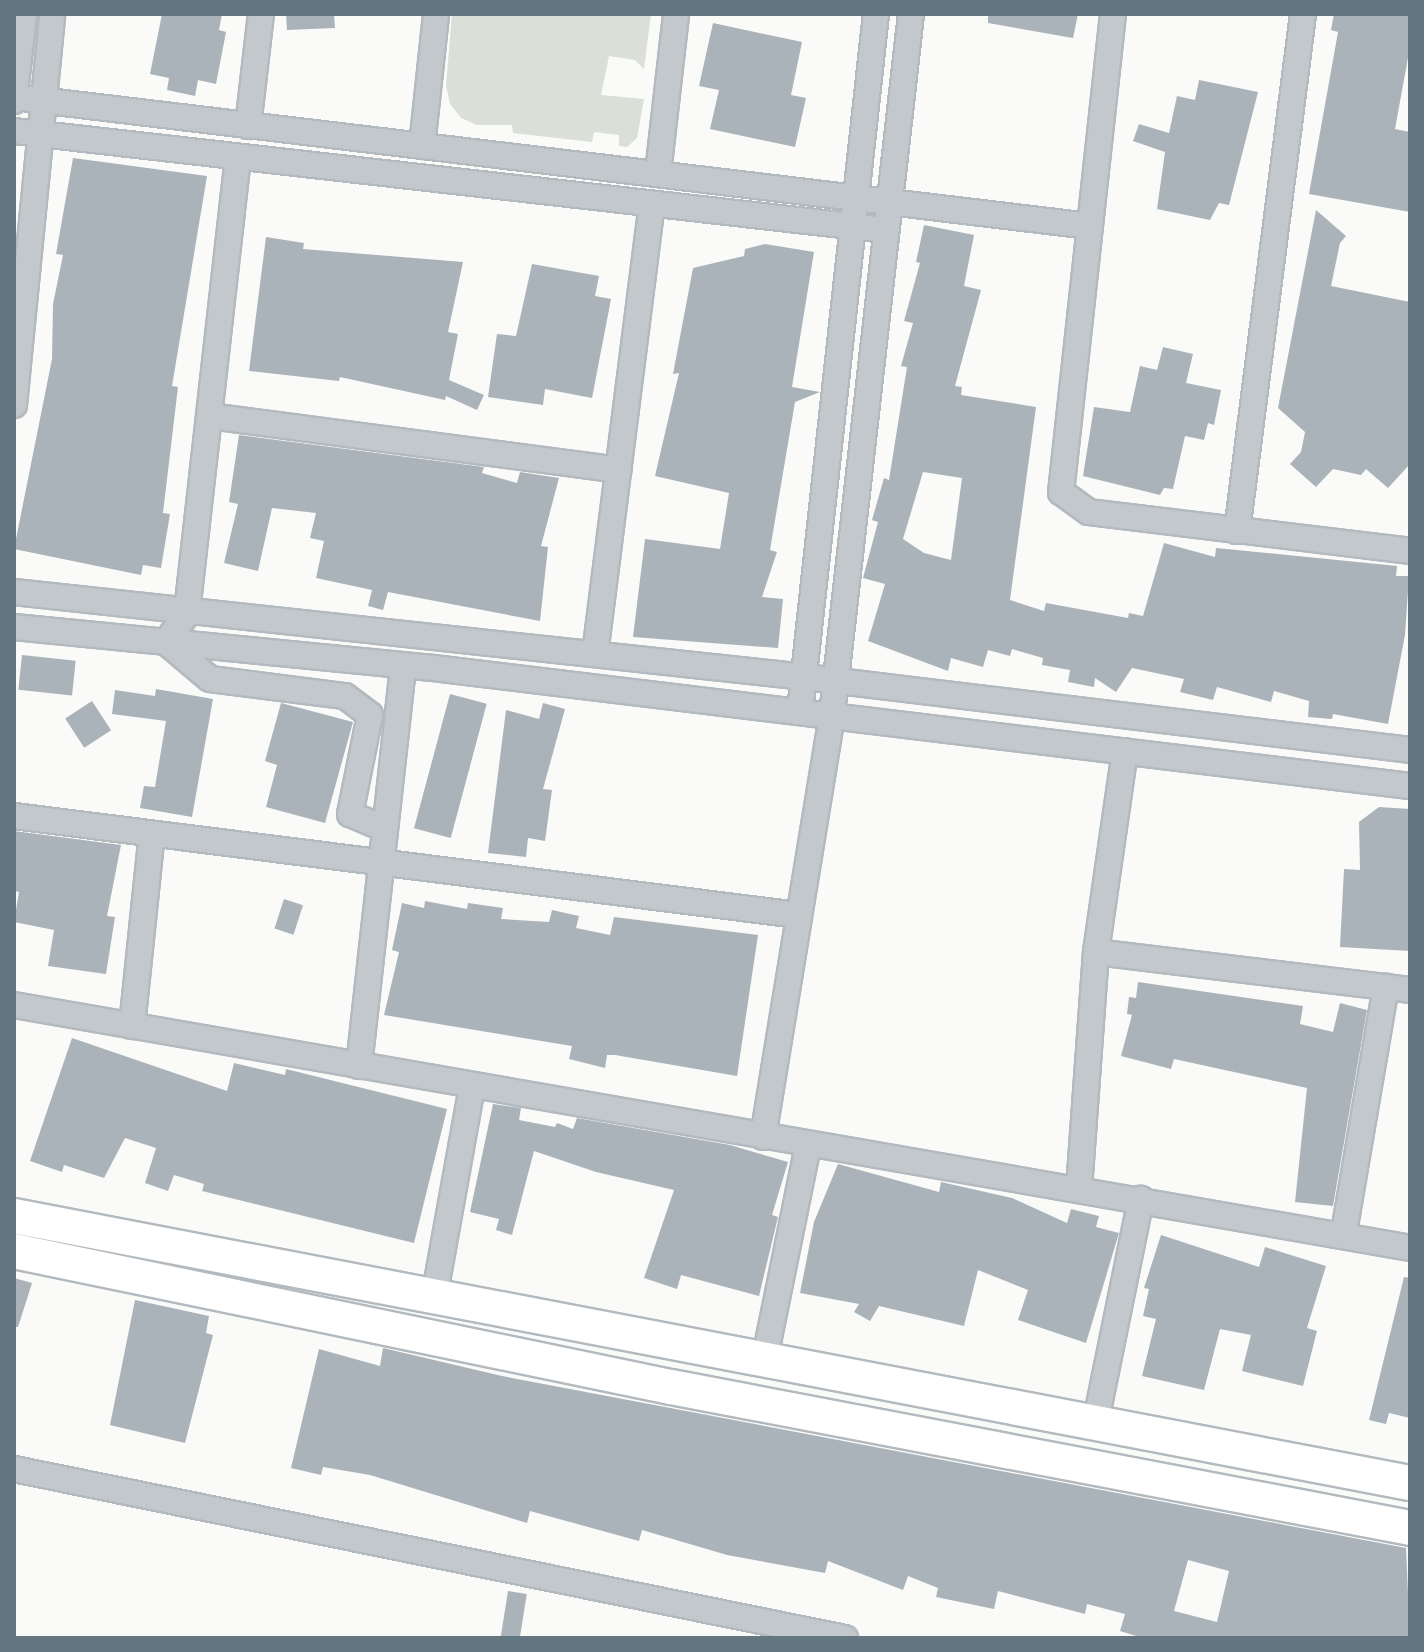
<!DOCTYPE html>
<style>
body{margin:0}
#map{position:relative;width:1424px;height:1652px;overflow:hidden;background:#fafaf8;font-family:"Space Grotesk",sans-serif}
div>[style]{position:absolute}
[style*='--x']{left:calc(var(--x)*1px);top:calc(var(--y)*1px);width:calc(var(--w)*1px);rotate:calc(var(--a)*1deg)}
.green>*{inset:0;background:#dadfd7}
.building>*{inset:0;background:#aab3b9;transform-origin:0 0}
.roads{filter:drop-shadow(2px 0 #b3babf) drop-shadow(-2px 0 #b3babf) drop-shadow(0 2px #b3babf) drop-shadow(0 -2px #b3babf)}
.street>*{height:24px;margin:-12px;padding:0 12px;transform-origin:12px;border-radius:12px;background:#c3c8cc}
.secondary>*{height:34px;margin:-17px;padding:0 17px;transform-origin:17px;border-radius:17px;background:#fff}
span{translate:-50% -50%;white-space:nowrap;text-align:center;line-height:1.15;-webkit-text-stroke:8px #fff;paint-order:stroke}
.frame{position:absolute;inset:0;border:16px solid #657683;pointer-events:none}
</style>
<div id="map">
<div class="green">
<div style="clip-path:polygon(452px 14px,651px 14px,644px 69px,635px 60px,609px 56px,601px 95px,644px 99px,637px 138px,627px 147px,619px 146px,619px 135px,594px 132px,592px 142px,513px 133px,512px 125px,477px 125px,461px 118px,450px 104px,446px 86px)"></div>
</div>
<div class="building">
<div style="clip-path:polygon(162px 14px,222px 14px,219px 30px,226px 32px,216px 84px,198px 80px,195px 96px,167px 90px,169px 78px,150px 74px)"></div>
<div style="clip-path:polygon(286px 14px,334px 14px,335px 28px,287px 30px)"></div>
<div style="clip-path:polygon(988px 14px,1078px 14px,1073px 38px,988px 23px)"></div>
<div style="clip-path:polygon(1334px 14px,1410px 14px,1410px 47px,1395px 129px,1410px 132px,1410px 212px,1309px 194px,1338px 32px,1331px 30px)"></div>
<div style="clip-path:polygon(713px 23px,802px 42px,791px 95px,806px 98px,795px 147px,710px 129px,719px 90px,699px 86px)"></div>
<div style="clip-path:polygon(1199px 80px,1258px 92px,1229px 205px,1219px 203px,1210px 220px,1157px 209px,1165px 152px,1133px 141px,1139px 124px,1169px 133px,1177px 96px,1195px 100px)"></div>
<div style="clip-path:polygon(73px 158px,207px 176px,172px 386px,178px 387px,163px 513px,170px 514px,161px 568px,143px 565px,141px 575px,14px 549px,52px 359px,53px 304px,63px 255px,56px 254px)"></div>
<div style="clip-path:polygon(1316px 210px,1346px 236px,1340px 243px,1331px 286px,1410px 302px,1410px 464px,1388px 488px,1366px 469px,1361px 475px,1333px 469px,1316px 487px,1290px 464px,1301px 452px,1305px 432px,1278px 408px)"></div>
<div style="clip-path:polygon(evenodd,924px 225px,974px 235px,964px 286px,981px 290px,955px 386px,962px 387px,961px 395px,1036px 407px,1010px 600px,1044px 611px,1046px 603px,1128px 618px,1129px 613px,1143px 616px,1164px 543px,1215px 557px,1216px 548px,1397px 566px,1396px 576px,1409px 576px,1405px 635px,1388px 724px,1333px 714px,1332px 719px,1308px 717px,1309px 701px,1274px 691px,1271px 702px,1217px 687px,1213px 700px,1180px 692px,1184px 679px,1132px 668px,1116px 692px,1095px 678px,1094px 687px,1068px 682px,1070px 670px,1042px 665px,1043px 658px,1012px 649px,1010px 656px,988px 650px,983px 667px,951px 658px,948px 671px,868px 641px,885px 584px,863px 578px,878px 522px,872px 520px,884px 478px,889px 480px,907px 367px,901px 366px,913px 323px,904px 321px,920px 263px,916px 262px,924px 225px,923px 472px,962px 478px,951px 560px,924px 553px,903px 539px,923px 472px)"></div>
<div style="clip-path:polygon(266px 237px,304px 243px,303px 249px,463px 262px,448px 332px,458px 334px,449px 380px,484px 395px,477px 410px,446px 396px,445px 400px,340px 377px,339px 381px,249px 371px)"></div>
<div style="clip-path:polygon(765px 244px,814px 252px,792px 387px,820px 392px,795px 402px,770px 550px,777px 552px,762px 597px,783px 599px,778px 648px,633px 637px,645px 539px,720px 549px,729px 493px,655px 476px,679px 373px,673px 374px,693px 268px,744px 256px,745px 249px)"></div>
<div style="clip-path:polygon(532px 264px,599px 276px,595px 296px,611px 299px,592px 398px,545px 389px,543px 405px,488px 397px,497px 334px,516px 336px)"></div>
<div style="clip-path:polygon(1163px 347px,1193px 354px,1186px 383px,1221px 390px,1214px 425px,1208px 423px,1204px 440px,1185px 436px,1173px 489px,1164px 488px,1160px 495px,1083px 476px,1094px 407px,1130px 412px,1140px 366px,1157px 370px)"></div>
<div style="clip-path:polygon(239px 435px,484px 467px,482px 473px,517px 483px,520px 472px,559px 478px,541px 546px,548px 547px,540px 621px,388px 592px,383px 610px,368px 606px,372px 590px,316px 578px,324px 541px,310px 538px,316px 513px,272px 508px,258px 571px,224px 563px,238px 504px,229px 502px)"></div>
<div style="left:22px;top:655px;width:54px;height:35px;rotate:6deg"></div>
<div style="clip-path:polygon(156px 689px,213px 699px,192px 817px,140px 808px,144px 786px,155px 787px,166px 721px,112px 714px,115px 690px,155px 696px)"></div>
<div style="left:450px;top:694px;width:38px;height:139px;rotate:15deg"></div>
<div style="left:92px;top:701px;width:35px;height:32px;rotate:57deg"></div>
<div style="clip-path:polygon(281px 703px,353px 722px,325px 823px,266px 807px,277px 765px,265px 761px)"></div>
<div style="clip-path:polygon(543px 703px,565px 709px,543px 789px,552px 790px,545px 841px,528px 838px,526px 857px,488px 853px,506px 710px,539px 719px)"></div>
<div style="clip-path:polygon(1379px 807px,1410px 809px,1410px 951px,1340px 947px,1344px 869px,1360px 870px,1359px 822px)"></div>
<div style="clip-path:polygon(14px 831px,121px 845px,107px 916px,115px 917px,106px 974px,48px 966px,54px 930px,14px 922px,19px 892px,14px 891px)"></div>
<div style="left:284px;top:899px;width:20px;height:31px;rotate:18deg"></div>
<div style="clip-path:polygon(425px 901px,467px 909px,468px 903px,503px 908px,501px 919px,549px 922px,552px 910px,579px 916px,576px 928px,610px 935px,614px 917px,758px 935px,737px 1076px,615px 1055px,607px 1055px,605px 1068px,569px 1059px,572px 1046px,384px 1015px,399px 952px,392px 950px,402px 903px,424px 908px)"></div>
<div style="clip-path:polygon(1138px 982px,1303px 1006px,1300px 1024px,1333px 1032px,1340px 1003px,1367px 1010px,1333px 1206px,1295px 1202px,1307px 1088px,1174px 1059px,1171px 1069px,1121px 1056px,1132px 1015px,1127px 1014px,1129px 997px,1136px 998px)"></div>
<div style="clip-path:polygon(72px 1038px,227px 1091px,234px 1063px,285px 1075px,286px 1069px,447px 1109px,414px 1243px,202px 1191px,204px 1184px,174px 1175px,168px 1191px,145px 1183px,156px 1148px,125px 1138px,104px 1178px,64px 1165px,62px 1172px,30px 1161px)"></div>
<div style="clip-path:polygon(493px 1104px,521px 1108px,519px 1120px,555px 1127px,557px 1123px,573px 1129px,577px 1118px,730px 1145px,788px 1162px,772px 1215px,778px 1217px,759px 1296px,681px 1275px,677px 1289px,644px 1278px,674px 1190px,596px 1172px,534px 1151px,512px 1235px,496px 1230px,499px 1219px,470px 1212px)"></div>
<div style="clip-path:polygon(838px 1164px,939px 1192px,941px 1182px,1012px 1198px,1067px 1223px,1071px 1209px,1099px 1216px,1096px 1227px,1119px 1233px,1086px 1343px,1018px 1320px,1028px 1290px,978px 1270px,964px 1326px,879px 1306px,870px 1321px,854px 1312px,859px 1304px,800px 1293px,814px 1222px)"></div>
<div style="clip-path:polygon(1161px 1235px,1259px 1267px,1265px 1247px,1326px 1266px,1307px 1328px,1317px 1331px,1303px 1386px,1242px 1371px,1251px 1335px,1220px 1329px,1204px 1390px,1142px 1376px,1156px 1319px,1143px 1316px,1149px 1289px,1144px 1288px)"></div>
<div style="clip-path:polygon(1404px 1277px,1410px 1278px,1410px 1418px,1389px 1413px,1386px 1424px,1369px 1420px)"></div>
<div style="clip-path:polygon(14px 1278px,32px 1283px,18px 1327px,14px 1327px)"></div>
<div style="clip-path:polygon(135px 1300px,209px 1316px,206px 1333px,213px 1335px,185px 1443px,110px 1425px)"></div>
<div style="clip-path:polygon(evenodd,383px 1348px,502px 1376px,1406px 1548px,1410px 1638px,1143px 1638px,1120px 1631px,1125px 1614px,1087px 1604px,1085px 1614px,998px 1591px,994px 1609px,936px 1597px,938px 1588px,908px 1576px,903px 1590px,828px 1561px,825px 1573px,727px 1555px,642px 1530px,639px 1541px,530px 1511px,527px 1523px,370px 1475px,323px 1467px,321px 1475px,291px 1468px,319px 1349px,380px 1366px,383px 1348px,1188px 1560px,1229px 1571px,1217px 1622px,1174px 1611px,1188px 1560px)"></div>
<div style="left:508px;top:1591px;width:19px;height:48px;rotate:9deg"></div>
</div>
<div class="roads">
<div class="street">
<div style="--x:1113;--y:14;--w:481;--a:96.2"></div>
<div style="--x:1061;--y:492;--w:34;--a:36"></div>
<div style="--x:1089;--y:512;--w:323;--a:6.9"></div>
<div style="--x:14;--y:97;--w:1083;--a:6.84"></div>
<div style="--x:14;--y:101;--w:88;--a:-83.4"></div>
<div style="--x:248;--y:126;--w:113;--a:-83.4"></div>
<div style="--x:14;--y:131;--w:877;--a:6.48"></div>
<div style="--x:422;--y:146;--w:133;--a:-83.9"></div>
<div style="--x:238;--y:157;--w:460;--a:96.4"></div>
<div style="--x:187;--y:614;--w:35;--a:127"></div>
<div style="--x:166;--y:642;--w:57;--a:40.1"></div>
<div style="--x:210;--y:679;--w:136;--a:7.2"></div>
<div style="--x:345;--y:696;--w:31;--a:37"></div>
<div style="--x:370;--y:715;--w:101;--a:101.4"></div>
<div style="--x:350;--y:814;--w:36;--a:23"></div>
<div style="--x:658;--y:173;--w:160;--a:-83.5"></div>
<div style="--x:14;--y:405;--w:393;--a:-84.4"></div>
<div style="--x:209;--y:416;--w:413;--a:7.5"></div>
<div style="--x:1237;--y:531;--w:521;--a:-82.72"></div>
<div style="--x:14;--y:592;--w:796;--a:6.13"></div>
<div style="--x:805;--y:677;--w:609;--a:6.88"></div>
<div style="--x:14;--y:627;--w:413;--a:5.6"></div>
<div style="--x:425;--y:667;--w:992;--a:6.89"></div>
<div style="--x:595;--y:654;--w:454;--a:-82.8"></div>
<div style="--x:800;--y:711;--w:701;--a:-83.78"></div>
<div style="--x:14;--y:816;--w:790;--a:7.2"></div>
<div style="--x:1096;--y:952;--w:316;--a:6.9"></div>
<div style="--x:14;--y:1005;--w:1417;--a:9.87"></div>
<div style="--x:132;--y:1026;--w:193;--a:-84.1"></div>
<div style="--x:359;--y:1066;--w:403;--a:-83.7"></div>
<div style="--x:763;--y:1137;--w:429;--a:-80.7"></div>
<div style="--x:832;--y:714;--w:704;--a:-83.56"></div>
<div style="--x:1079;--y:1189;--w:238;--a:-85.9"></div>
<div style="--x:1096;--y:952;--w:203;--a:-81.8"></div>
<div style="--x:1344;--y:1232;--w:249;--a:-80.3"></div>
<div style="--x:434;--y:1298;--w:215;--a:-79.8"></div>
<div style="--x:764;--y:1362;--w:221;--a:-78.5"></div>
<div style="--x:1095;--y:1425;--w:231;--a:-78.5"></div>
<div style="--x:14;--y:1469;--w:848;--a:11.5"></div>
</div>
<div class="secondary">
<div style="--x:14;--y:1216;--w:1421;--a:10.83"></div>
<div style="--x:14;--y:1251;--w:671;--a:11.7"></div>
<div style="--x:671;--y:1387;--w:752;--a:10.8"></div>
</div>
</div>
<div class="frame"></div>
</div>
